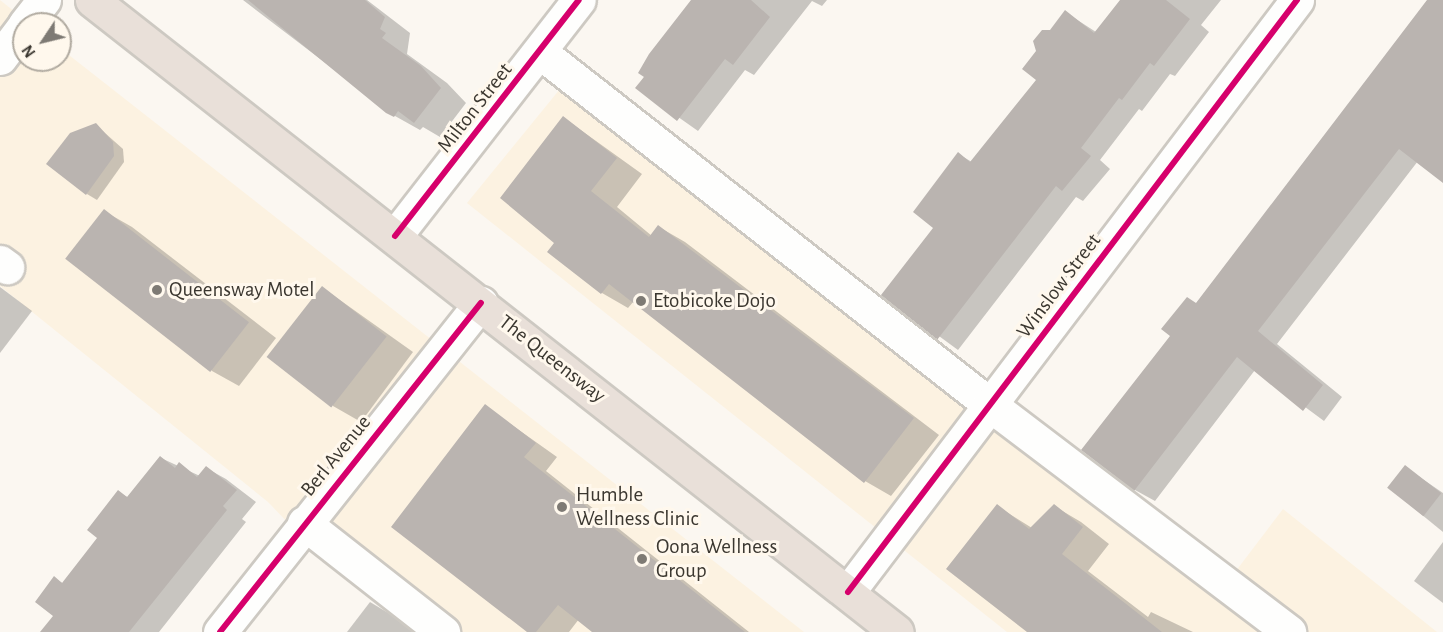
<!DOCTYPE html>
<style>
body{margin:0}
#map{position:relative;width:1443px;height:632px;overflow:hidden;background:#fbf7f1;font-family:"Alegreya Sans",sans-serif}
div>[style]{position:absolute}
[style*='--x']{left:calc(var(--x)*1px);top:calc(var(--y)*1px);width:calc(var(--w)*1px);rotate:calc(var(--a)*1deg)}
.built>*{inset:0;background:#fcf2e1}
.shadow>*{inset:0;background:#0003}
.building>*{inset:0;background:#bab4b0;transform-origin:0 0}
.roads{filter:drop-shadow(2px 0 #cdc9c2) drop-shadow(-2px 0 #cdc9c2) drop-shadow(0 2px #cdc9c2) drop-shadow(0 -2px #cdc9c2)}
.minor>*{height:33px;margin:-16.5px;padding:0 16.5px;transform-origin:16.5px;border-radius:16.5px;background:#fefefd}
.major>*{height:33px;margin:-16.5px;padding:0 16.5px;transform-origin:16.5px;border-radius:16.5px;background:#e9e0d9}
.cycleway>*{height:6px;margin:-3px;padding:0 3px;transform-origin:3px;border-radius:3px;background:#d6006c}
.dots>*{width:16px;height:16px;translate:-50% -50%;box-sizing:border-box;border:3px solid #fff8ed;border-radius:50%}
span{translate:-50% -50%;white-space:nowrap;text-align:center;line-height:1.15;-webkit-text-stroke:6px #fff8ed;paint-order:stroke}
.street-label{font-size:21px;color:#3b3730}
.poi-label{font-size:21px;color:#3b3730}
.left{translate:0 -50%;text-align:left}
.north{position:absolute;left:12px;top:12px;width:60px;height:60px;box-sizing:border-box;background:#fff8ed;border:2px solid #b1aba1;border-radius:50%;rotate:235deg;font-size:16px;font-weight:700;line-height:24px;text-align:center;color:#3b3730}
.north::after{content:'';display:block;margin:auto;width:21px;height:27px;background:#7e7a74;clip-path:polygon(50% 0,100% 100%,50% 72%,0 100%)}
</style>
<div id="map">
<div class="built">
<div style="clip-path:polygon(0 0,30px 24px,24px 24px,24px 60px,60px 60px,60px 48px,804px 632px,420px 632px,318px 554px,268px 502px,0 286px)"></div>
<div style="clip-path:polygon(573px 73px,1229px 580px,1283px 509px,1437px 632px,1007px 632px,467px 203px)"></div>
</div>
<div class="shadow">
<div style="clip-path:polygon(243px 0,367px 0,410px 33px,407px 54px,447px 83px,466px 103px,440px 137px,423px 127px,420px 130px,395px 116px)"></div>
<div style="clip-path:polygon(693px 0,827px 0,822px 6px,812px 1px,754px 75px,745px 70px,698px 131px,637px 88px)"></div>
<div style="clip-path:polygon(1122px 0,1221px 0,1201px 25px,1209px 32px,1175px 76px,1170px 74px,1142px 111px,1139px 109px,1100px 160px,1110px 169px,1083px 201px,1076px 197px,958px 350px,883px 295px,935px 227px,958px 154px,972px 162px,1038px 80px,1050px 31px,1065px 12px,1096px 32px)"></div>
<div style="clip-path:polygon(1431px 0,1443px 0,1443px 181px,1418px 161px,1277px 344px,1342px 397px,1324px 421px,1255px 370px,1155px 501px,1135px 490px,1083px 450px)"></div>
<div style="clip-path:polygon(564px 118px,642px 174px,617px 207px,652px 236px,659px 227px,685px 242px,939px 435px,891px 496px,865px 481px,634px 301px,628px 308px,602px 293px,550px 252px,556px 243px)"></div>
<div style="clip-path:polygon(96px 125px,123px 149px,124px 162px,97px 200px,87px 194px)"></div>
<div style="clip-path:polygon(104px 211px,132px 227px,276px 338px,239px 386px,212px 371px)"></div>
<div style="clip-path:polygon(0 287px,32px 311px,0 353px)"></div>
<div style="clip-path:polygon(323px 288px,413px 352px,361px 422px,333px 406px)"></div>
<div style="clip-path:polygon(485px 406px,557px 457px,546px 471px,749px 632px,597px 632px,579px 619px,569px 632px,530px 632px)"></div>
<div style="clip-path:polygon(161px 458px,200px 476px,206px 468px,226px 479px,256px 502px,242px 519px,246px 522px,159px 632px,43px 632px,55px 615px,54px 578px,64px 584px,99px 537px,118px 492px,129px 498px)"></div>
<div style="clip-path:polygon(1405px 467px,1443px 493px,1443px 532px,1389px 488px)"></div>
<div style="clip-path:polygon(997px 506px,1032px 528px,1054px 506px,1081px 522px,1109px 544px,1088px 571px,1148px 617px,1151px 612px,1193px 632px,1029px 632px)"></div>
<div style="clip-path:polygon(1443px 542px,1443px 603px,1414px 581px)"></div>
<div style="clip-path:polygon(370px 602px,390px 614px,414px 632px,347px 632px)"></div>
</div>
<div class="building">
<div style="clip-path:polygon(248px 0,365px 0,385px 17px,380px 29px,386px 33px,382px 38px,421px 66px,441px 88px,414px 123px,398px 111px,394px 117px,386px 113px)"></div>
<div style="clip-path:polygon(691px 0,751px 0,770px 17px,733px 65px,725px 59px,677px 121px,635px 88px,644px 77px,638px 73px,649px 54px)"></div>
<div style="clip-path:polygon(1120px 0,1166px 0,1190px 19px,1154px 66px,1150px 63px,1122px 100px,1119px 98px,1081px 148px,1091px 156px,1062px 191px,1056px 186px,937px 340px,881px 295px,933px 228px,913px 212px,958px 152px,970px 162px,1036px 80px,1022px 69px,1036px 51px,1033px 41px,1042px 30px,1050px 30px,1065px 10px,1094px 33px)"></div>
<div style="clip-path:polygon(1427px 0,1443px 0,1443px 183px,1399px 149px,1258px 331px,1323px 385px,1303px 411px,1237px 357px,1134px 491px,1081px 450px,1170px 336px,1161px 329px,1187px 297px,1196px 303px)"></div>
<div style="clip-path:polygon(563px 116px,617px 158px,591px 191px,649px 237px,658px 225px,914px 418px,864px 483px,609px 284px,601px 294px,547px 252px,554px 243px,500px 198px)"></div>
<div style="clip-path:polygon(96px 123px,113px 142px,114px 156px,86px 195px,46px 164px,70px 133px)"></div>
<div style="left:104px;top:209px;width:184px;height:63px;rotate:38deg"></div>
<div style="left:322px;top:286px;width:82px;height:90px;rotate:38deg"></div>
<div style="clip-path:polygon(485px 404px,536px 443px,524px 457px,745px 632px,592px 632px,558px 605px,536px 632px,527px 632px,391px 527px)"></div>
<div style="clip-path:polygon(160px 456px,175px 468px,179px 462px,197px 477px,206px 466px,237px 490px,223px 506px,227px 510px,129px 632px,40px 632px,53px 616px,35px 602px,54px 576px,62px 583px,97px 538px,87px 530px,118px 490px,127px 497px)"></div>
<div style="left:1405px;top:465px;width:46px;height:29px;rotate:38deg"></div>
<div style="clip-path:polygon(997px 504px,1029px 529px,1054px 504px,1083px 527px,1062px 554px,1162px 632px,1027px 632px,946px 569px)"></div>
</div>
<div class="roads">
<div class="minor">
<div style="--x:25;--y:24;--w:31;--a:-52"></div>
<div style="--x:540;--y:52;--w:571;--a:38.1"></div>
<div style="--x:989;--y:404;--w:377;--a:37.2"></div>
<div style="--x:0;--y:58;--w:40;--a:-53"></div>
<div style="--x:395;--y:236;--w:299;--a:-52.1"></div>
<div style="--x:0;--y:262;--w:9;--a:36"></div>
<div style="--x:304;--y:523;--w:177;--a:38.1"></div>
<div style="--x:848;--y:592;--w:743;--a:-52.82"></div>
<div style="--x:220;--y:632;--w:420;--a:-51.6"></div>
</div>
<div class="major">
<div style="--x:92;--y:0;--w:1023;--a:38.14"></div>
</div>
</div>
<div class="cycleway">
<div style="--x:395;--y:236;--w:299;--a:-52.1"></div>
<div style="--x:848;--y:592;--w:743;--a:-52.82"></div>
<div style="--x:220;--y:632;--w:420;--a:-51.6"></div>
</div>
<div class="dots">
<div style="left:157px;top:290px;background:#7e7a74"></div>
<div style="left:641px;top:301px;background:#7e7a74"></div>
<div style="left:562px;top:507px;background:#7e7a74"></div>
<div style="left:642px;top:559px;background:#7e7a74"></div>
</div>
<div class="street-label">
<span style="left:475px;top:108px;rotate:-52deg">Milton Street</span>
<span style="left:1059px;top:286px;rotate:-53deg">Winslow Street</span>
<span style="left:552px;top:359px;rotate:38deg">The Queensway</span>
<span style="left:336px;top:456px;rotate:-51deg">Berl Avenue</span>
</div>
<div class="poi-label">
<span class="left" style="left:169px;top:290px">Queensway Motel</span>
<span class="left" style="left:653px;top:301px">Etobicoke Dojo</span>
<span class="left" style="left:576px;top:507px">Humble<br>Wellness Clinic</span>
<span class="left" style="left:656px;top:559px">Oona Wellness<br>Group</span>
</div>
<div class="north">N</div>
</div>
